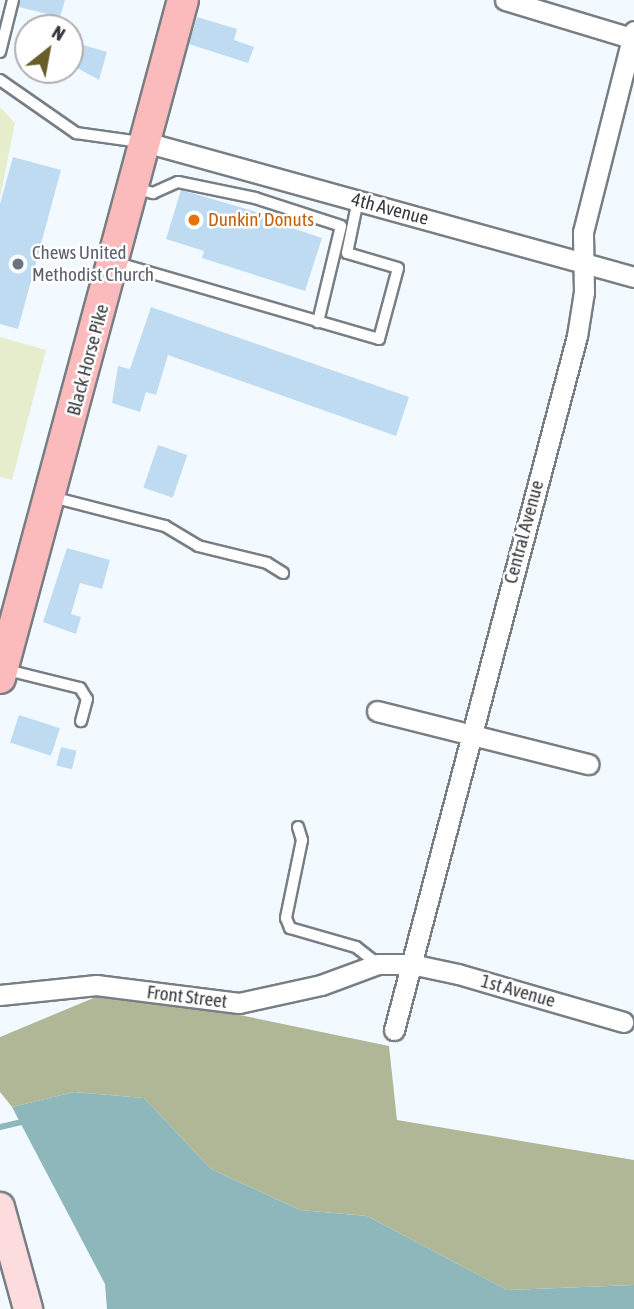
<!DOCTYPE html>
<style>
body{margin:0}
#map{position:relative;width:634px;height:1309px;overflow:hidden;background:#f3faff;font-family:"Asap Condensed",sans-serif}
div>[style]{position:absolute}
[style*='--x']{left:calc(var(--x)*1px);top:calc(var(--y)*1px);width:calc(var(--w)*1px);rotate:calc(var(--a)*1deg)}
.green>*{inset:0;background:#e6edcd}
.forest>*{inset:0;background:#b0b797}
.water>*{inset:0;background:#8db7bb}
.stream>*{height:6px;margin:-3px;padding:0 3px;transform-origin:3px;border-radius:3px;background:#8db7bb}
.building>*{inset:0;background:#bedbf2;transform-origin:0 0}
.roads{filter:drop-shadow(2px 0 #787e83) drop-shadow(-2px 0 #787e83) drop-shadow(0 2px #787e83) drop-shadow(0 -2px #787e83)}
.lane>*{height:10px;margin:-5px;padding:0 5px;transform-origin:5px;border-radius:5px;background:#fff}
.street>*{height:19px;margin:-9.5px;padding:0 9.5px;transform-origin:9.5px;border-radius:9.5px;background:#fff}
.secondary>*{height:28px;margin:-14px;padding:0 14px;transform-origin:14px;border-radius:14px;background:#fddcdd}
.primary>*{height:30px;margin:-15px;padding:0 15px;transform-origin:15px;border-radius:15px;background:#fbbabb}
.dots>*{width:19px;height:19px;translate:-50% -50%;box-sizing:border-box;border:4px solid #fff;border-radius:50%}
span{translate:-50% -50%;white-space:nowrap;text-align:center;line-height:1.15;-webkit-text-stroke:5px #fff;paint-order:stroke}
.street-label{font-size:19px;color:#36383b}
.food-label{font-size:19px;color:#c56008}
.left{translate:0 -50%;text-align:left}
.worship-label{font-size:19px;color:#5b616d}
.north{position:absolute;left:14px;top:14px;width:70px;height:70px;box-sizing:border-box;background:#fff;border:2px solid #afafb1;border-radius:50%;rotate:31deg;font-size:19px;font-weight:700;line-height:28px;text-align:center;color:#36383b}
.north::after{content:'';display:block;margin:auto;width:24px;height:32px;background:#695d2a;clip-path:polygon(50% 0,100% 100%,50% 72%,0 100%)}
</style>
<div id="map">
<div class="green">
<div style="clip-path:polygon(0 107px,15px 123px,0 198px)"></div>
<div style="clip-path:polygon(0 337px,46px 350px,12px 480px,0 477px)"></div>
</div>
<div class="forest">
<div style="clip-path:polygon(115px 989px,389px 1046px,397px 1120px,634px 1160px,634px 1285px,507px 1290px,367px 1216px,300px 1210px,211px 1169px,144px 1098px,74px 1092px,12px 1107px,0 1092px,0 1037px)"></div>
</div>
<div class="water">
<div style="clip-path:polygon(74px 1092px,144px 1098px,211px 1169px,300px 1210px,367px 1216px,507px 1290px,634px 1285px,634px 1309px,107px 1309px,105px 1284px,12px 1107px)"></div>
</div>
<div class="stream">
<div style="--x:0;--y:1127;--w:26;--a:-13"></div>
</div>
<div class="building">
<div style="clip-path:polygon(20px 0,65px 0,60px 17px,19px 7px)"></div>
<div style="clip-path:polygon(197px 17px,237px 29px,234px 40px,254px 47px,248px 63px,189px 44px)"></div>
<div style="clip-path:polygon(70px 41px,107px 52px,99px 80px,70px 64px)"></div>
<div style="clip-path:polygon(13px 157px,61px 170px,18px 329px,0 324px,0 204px)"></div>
<div style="clip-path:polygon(181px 190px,288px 221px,286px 226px,322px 238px,305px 291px,202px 258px,204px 251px,166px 239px)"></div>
<div style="clip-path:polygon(151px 307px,409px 397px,396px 436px,168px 355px,156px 395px,146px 392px,140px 412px,112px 403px,118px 366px,130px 369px)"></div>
<div style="left:158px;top:445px;width:31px;height:45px;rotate:19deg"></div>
<div style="clip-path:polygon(67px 548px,110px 560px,102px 589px,80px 583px,71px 614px,81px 617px,76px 634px,43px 622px)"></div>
<div style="left:19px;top:715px;width:43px;height:29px;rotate:18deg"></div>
<div style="left:61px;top:747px;width:16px;height:19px;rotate:14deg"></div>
</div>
<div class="roads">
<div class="lane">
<div style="--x:0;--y:52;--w:54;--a:-76"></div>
<div style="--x:0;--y:80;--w:93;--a:34.9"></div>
<div style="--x:76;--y:133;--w:65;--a:8"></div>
<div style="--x:134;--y:188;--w:20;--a:15"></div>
<div style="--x:153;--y:193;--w:27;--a:-24"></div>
<div style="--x:178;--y:182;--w:79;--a:11.7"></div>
<div style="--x:255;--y:198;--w:90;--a:18"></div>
<div style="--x:341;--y:226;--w:99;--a:103.5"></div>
<div style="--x:114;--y:262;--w:276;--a:16.2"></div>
<div style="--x:379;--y:339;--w:73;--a:-75"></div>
<div style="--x:398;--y:268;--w:53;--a:-163.6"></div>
<div style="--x:347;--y:253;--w:54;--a:-78.3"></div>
<div style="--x:52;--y:497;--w:117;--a:14.4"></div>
<div style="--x:165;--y:526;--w:39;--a:31"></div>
<div style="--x:198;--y:546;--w:71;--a:13.8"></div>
<div style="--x:267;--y:563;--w:19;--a:32"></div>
<div style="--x:7;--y:670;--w:75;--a:13.9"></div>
<div style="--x:80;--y:688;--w:13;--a:58"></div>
<div style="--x:87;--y:699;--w:23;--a:105"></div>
<div style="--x:298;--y:827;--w:14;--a:73"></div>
<div style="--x:302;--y:840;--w:80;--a:101.6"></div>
<div style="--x:286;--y:918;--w:11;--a:68"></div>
<div style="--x:290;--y:928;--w:69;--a:16.1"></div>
<div style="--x:356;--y:947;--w:28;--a:38"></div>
</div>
<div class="street">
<div style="--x:505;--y:0;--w:135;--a:16.8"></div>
<div style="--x:145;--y:142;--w:507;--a:15.43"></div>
<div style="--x:377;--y:711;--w:218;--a:14.1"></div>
<div style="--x:0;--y:995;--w:97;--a:-5.9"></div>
<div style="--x:96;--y:985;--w:144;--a:7.2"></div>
<div style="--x:239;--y:1003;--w:84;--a:-12.4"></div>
<div style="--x:321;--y:985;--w:61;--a:-20.2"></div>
<div style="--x:378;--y:964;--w:33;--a:0"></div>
<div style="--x:411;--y:964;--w:48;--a:12"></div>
<div style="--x:458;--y:974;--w:172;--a:16.2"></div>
<div style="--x:394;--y:1030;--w:718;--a:-75.23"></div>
<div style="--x:577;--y:336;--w:45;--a:-81"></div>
<div style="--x:584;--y:292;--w:60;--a:-91"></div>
<div style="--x:583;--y:232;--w:207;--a:-75.8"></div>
</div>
<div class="secondary">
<div style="--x:0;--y:1207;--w:106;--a:74.6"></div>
</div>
<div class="primary">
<div style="--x:0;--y:678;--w:702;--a:-74.9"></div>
</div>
</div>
<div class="dots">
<div style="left:194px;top:220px;background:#e8710a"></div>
<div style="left:18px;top:264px;background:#6b7280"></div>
</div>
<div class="street-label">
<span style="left:390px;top:209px;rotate:15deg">4th Avenue</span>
<span style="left:88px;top:360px;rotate:-75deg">Black Horse Pike</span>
<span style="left:524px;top:532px;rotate:-75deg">Central Avenue</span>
<span style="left:518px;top:991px;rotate:16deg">1st Avenue</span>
<span style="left:187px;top:997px;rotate:7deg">Front Street</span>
</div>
<div class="food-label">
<span class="left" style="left:208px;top:220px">Dunkin' Donuts</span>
</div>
<div class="worship-label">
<span class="left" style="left:32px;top:264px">Chews United<br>Methodist Church</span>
</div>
<div class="north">N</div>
</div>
